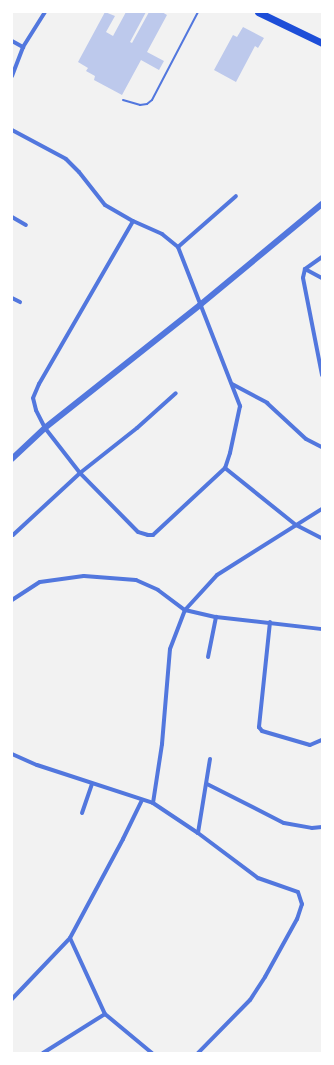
<!DOCTYPE html>
<style>
body{margin:0}
#map{position:relative;width:334px;height:1065px;overflow:hidden;background:#f2f2f2;font-family:Rubik,sans-serif}
div>[style]{position:absolute}
[style*='--x']{left:calc(var(--x)*1px);top:calc(var(--y)*1px);width:calc(var(--w)*1px);rotate:calc(var(--a)*1deg)}
.building>*{inset:0;background:#bdc9ec}
.service>*{height:2px;margin:-1px;padding:0 1px;transform-origin:1px;border-radius:1px;background:#5277de}
.minor>*{height:4px;margin:-2px;padding:0 2px;transform-origin:2px;border-radius:2px;background:#5277de}
.tertiary>*{height:5.5px;margin:-2.75px;padding:0 2.75px;transform-origin:2.75px;border-radius:2.75px;background:#5277de}
.primary>*{height:7px;margin:-3.5px;padding:0 3.5px;transform-origin:3.5px;border-radius:3.5px;background:#1d4ed8}
span{translate:-50% -50%;white-space:nowrap;text-align:center;line-height:1.15;-webkit-text-stroke:3px #fff;paint-order:stroke}
.frame{position:absolute;inset:0;border:13px solid #fff;pointer-events:none}
</style>
<div id="map">
<div class="building">
<div style="clip-path:polygon(105px 12px,115px 16px,106px 32px,113px 36px,126px 12px,146px 12px,130px 42px,132px 43px,149px 12px,162px 12px,167px 15px,147px 52px,164px 61px,159px 70px,141px 60px,122px 95px,94px 80px,95px 76px,86px 71px,88px 68px,78px 62px)"></div>
<div style="clip-path:polygon(243px 27px,264px 38px,258px 48px,255px 46px,236px 82px,214px 70px,233px 35px,237px 37px)"></div>
</div>
<div class="service">
<div style="--x:123;--y:100;--w:18;--a:16"></div>
<div style="--x:140;--y:105;--w:7;--a:-8"></div>
<div style="--x:147;--y:104;--w:6;--a:-39"></div>
<div style="--x:152;--y:100;--w:99;--a:-62.4"></div>
</div>
<div class="minor">
<div style="--x:12;--y:41;--w:13;--a:29"></div>
<div style="--x:12;--y:76;--w:31;--a:-69"></div>
<div style="--x:23;--y:47;--w:41;--a:-57.8"></div>
<div style="--x:12;--y:130;--w:61;--a:28.2"></div>
<div style="--x:66;--y:159;--w:18;--a:45"></div>
<div style="--x:79;--y:172;--w:42;--a:51.8"></div>
<div style="--x:105;--y:205;--w:32;--a:30"></div>
<div style="--x:133;--y:221;--w:32;--a:24"></div>
<div style="--x:162;--y:234;--w:21;--a:39"></div>
<div style="--x:178;--y:247;--w:171;--a:68.7"></div>
<div style="--x:240;--y:406;--w:48;--a:102"></div>
<div style="--x:230;--y:453;--w:16;--a:108"></div>
<div style="--x:225;--y:468;--w:98;--a:137.1"></div>
<div style="--x:153;--y:535;--w:5;--a:180"></div>
<div style="--x:148;--y:535;--w:10;--a:-163"></div>
<div style="--x:138;--y:532;--w:83;--a:-134.5"></div>
<div style="--x:80;--y:473;--w:57;--a:-127.9"></div>
<div style="--x:45;--y:428;--w:20;--a:-117"></div>
<div style="--x:36;--y:410;--w:12;--a:-104"></div>
<div style="--x:33;--y:398;--w:15;--a:-67"></div>
<div style="--x:39;--y:384;--w:188;--a:-60"></div>
<div style="--x:12;--y:217;--w:16;--a:30"></div>
<div style="--x:178;--y:247;--w:77;--a:-41.3"></div>
<div style="--x:322;--y:257;--w:21;--a:145"></div>
<div style="--x:305;--y:269;--w:9;--a:103"></div>
<div style="--x:303;--y:278;--w:99;--a:78.9"></div>
<div style="--x:305;--y:269;--w:19;--a:28"></div>
<div style="--x:12;--y:298;--w:9;--a:27"></div>
<div style="--x:232;--y:384;--w:40;--a:28"></div>
<div style="--x:267;--y:403;--w:53;--a:42.7"></div>
<div style="--x:306;--y:439;--w:18;--a:27"></div>
<div style="--x:225;--y:468;--w:91;--a:38.8"></div>
<div style="--x:296;--y:525;--w:29;--a:27"></div>
<div style="--x:13;--y:535;--w:91;--a:-42.8"></div>
<div style="--x:80;--y:473;--w:73;--a:-38.3"></div>
<div style="--x:137;--y:428;--w:52;--a:-41.9"></div>
<div style="--x:12;--y:600;--w:33;--a:-33"></div>
<div style="--x:40;--y:582;--w:44;--a:-7.8"></div>
<div style="--x:84;--y:576;--w:52;--a:4.4"></div>
<div style="--x:136;--y:580;--w:24;--a:24"></div>
<div style="--x:158;--y:590;--w:34;--a:37"></div>
<div style="--x:185;--y:610;--w:32;--a:13"></div>
<div style="--x:216;--y:617;--w:107;--a:6.5"></div>
<div style="--x:270;--y:622;--w:106;--a:96"></div>
<div style="--x:259;--y:727;--w:5;--a:53"></div>
<div style="--x:262;--y:731;--w:50;--a:16.3"></div>
<div style="--x:310;--y:745;--w:13;--a:-23"></div>
<div style="--x:208;--y:657;--w:41;--a:-78.7"></div>
<div style="--x:12;--y:754;--w:27;--a:24"></div>
<div style="--x:37;--y:765;--w:122;--a:18.1"></div>
<div style="--x:153;--y:803;--w:54;--a:33.7"></div>
<div style="--x:198;--y:833;--w:75;--a:36.9"></div>
<div style="--x:258;--y:878;--w:42;--a:19.3"></div>
<div style="--x:298;--y:892;--w:13;--a:72"></div>
<div style="--x:302;--y:904;--w:16;--a:108"></div>
<div style="--x:297;--y:919;--w:66;--a:118.9"></div>
<div style="--x:265;--y:977;--w:27;--a:123"></div>
<div style="--x:250;--y:1000;--w:74;--a:134.5"></div>
<div style="--x:207;--y:784;--w:86;--a:26.9"></div>
<div style="--x:284;--y:823;--w:28;--a:10"></div>
<div style="--x:312;--y:828;--w:10;--a:-6"></div>
<div style="--x:153;--y:803;--w:60;--a:-81.3"></div>
<div style="--x:162;--y:744;--w:95;--a:-85.2"></div>
<div style="--x:170;--y:649;--w:42;--a:-69"></div>
<div style="--x:185;--y:610;--w:47;--a:-47.6"></div>
<div style="--x:217;--y:575;--w:124;--a:-32.2"></div>
<div style="--x:82;--y:813;--w:31;--a:-71"></div>
<div style="--x:198;--y:833;--w:75;--a:-80.8"></div>
<div style="--x:70;--y:938;--w:84;--a:65.3"></div>
<div style="--x:105;--y:1014;--w:61;--a:39.7"></div>
<div style="--x:12;--y:999;--w:84;--a:-46.4"></div>
<div style="--x:70;--y:938;--w:112;--a:-61.8"></div>
<div style="--x:123;--y:839;--w:43;--a:-64"></div>
<div style="--x:43;--y:1053;--w:73;--a:-32.2"></div>
</div>
<div class="tertiary">
<div style="--x:12;--y:459;--w:45;--a:-43.2"></div>
<div style="--x:45;--y:428;--w:198;--a:-38.4"></div>
<div style="--x:200;--y:305;--w:158;--a:-39.6"></div>
</div>
<div class="primary">
<div style="--x:258;--y:12;--w:71;--a:25.8"></div>
</div>
<div class="frame"></div>
</div>
